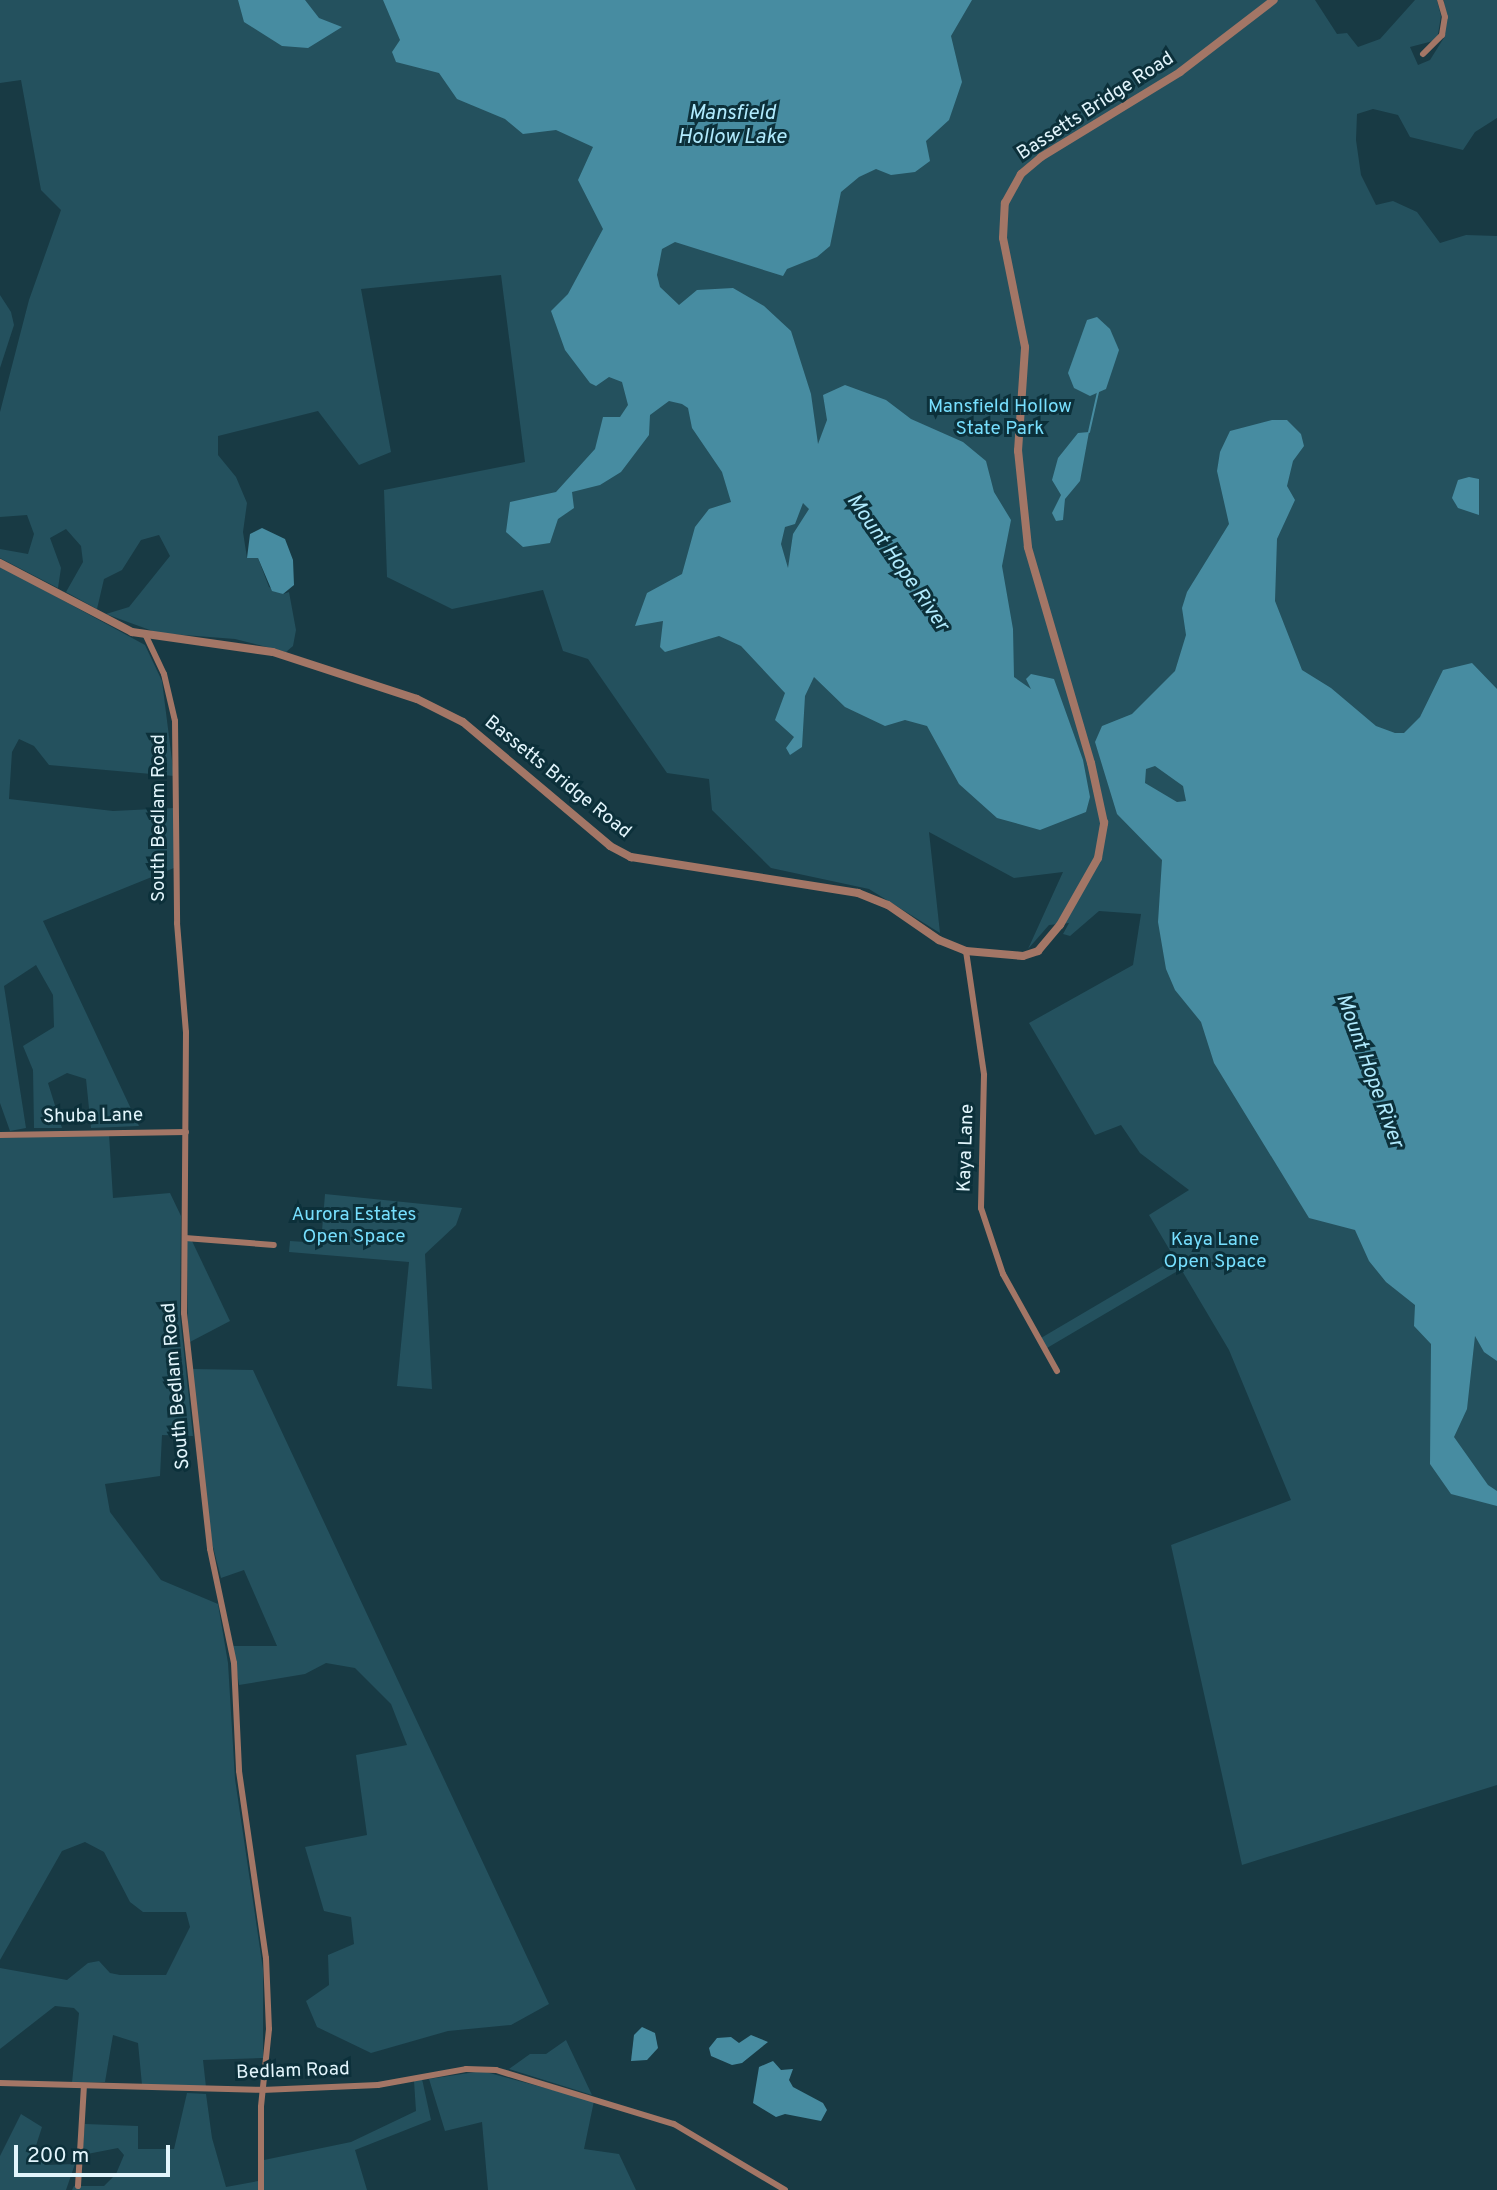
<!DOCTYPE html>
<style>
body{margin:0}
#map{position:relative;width:1497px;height:2190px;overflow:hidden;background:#183a44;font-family:Overpass,sans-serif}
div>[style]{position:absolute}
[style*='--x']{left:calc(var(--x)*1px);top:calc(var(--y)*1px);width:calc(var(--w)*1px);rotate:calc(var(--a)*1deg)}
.green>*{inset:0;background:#24515e}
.water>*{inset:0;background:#478ca1}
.stream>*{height:2px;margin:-1px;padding:0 1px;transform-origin:1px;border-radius:1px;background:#478ca1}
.minor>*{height:6px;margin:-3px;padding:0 3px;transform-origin:3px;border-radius:3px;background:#a37666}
.tertiary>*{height:8px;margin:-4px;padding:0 4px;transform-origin:4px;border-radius:4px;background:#a37666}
span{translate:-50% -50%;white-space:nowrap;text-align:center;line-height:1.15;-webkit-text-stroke:6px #0c303a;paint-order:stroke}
.street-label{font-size:19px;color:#e2f5fc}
.park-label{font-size:19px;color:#77dffe}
.water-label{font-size:21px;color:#b0eafd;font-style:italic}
.scale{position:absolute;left:14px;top:2145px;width:156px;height:32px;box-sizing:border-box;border:4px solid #e2f5fc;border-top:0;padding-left:9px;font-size:21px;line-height:24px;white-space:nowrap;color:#e2f5fc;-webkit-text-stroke:5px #0c303a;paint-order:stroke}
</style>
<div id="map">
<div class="green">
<div style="clip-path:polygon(0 0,1315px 0,1337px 34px,1347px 33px,1358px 47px,1380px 39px,1415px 0,1437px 0,1441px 16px,1437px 40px,1410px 47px,1418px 65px,1430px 60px,1445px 36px,1444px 0,1497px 0,1497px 118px,1475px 132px,1463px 150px,1410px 137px,1398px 115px,1373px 109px,1357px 114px,1356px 140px,1361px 175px,1376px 205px,1393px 201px,1417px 212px,1440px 243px,1466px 235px,1497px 236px,1497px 1785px,1242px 1865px,1171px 1545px,1291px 1500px,1229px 1350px,1181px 1269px,1047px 1348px,1041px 1338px,1175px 1259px,1149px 1215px,1189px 1190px,1140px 1153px,1121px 1125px,1095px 1135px,1029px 1023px,1133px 965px,1141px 914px,1099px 911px,1070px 936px,1063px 934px,1069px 923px,1049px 925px,1028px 949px,1063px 872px,1014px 878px,929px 832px,940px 933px,869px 889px,771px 868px,712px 810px,709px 779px,667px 773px,588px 659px,563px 651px,543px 590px,452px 609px,387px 577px,384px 490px,525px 462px,501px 275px,361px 289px,391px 452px,359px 465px,318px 411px,218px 436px,218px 455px,236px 477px,247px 503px,243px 532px,247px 558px,258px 558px,269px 587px,283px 594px,289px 592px,296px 630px,293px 646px,286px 652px,235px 639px,158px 633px,106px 614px,129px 607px,170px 556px,159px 535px,141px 540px,122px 570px,104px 579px,97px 609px,66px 592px,83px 562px,81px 546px,66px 529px,50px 538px,61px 568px,58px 588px,0 558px,0 549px,28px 554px,34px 534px,27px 515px,0 517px,0 412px,29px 300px,61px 210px,41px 190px,21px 80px,0 83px)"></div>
<div style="clip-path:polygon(0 295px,11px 312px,14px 325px,0 368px)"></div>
<div style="clip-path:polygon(0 566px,145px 645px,162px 681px,174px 776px,49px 765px,34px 746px,19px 739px,12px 752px,9px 799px,113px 811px,174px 808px,174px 868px,43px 921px,139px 1126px,91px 1128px,86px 1079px,67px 1073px,48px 1083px,62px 1128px,34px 1128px,33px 1070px,23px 1046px,54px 1027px,53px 995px,36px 965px,4px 986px,26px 1128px,10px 1131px,0 1103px)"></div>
<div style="clip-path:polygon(109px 1134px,113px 1198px,170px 1193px,181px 1216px,180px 1316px,193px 1436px,162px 1435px,160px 1476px,105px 1484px,110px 1512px,161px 1580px,218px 1604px,228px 1663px,235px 1779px,263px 1969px,263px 2058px,203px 2060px,206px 2087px,142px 2085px,138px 2043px,113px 2035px,105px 2082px,72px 2083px,79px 2013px,74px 2008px,55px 2006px,0 2049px,0 1968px,67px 1980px,88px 1963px,99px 1961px,110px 1973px,120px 1975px,166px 1975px,190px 1927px,186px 1912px,143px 1912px,130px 1902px,104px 1852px,85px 1842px,62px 1851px,0 1960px,0 1138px)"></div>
<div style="clip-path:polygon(325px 1194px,462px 1208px,456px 1225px,425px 1254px,432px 1389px,397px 1386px,409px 1262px,289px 1252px,290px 1241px,321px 1243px)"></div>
<div style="clip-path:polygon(187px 1241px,192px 1241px,230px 1321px,188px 1343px)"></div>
<div style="clip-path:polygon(191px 1369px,253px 1370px,549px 2004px,511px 2025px,448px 2031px,371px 2053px,317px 2027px,306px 2001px,329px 1985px,328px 1955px,354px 1944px,351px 1917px,324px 1911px,305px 1847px,367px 1835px,356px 1755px,407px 1745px,391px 1704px,355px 1668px,326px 1663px,305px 1674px,239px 1685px,233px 1646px,277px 1646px,244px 1570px,221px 1578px,212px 1543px)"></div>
<div style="clip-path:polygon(566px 2040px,592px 2095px,509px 2069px,530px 2054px,546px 2054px)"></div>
<div style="clip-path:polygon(482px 2071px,594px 2101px,584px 2149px,619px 2154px,636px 2190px,488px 2190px,482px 2122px,445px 2131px,429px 2079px)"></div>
<div style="clip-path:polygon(422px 2079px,431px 2120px,355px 2150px,367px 2190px,264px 2190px,264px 2160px,351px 2142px,416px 2111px,414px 2081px)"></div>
<div style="clip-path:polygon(187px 2093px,206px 2094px,212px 2138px,226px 2187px,258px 2181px,258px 2190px,72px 2190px,74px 2186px,104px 2186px,116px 2174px,124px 2155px,118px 2148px,82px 2155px,85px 2124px,138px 2126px,138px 2149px,174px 2149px)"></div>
<div style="clip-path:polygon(21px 2114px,42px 2127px,34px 2152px,45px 2165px,75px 2164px,66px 2190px,0 2190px,0 2156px)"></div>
</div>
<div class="water">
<div style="clip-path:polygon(238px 0,305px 0,319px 18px,342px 27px,308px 48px,282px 46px,244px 22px)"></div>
<div style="clip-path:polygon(evenodd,383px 0,972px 0,951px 36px,962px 82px,949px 120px,926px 141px,930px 161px,915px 172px,891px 175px,876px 169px,859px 177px,841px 192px,830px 246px,817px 257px,787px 269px,783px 276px,675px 242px,662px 249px,657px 275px,660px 287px,679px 305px,697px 290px,733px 288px,764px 306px,791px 331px,811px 394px,818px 444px,827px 420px,823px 395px,845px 385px,886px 400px,911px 419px,963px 442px,986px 461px,994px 492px,1011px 520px,1002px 566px,1013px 629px,1014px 677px,1031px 689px,1026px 679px,1031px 674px,1054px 679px,1083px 760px,1090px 797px,1086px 812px,1040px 830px,997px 818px,959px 784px,927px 726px,905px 720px,885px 726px,845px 707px,814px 677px,805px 696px,802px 747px,790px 755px,786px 748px,794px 737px,775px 720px,785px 693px,741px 646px,719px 636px,665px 652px,660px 647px,663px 621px,635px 626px,647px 593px,682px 574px,695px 527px,709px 509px,731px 502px,722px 472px,692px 428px,688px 408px,682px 404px,669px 401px,650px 415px,649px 435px,621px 472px,600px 485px,572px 492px,574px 508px,558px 519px,550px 543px,523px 547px,506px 532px,510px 502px,556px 492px,595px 449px,603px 417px,620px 417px,628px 405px,622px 382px,609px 377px,596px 386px,590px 383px,565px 350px,551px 311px,568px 294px,603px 229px,578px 180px,593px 147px,556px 130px,523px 134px,505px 119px,457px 99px,439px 73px,396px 62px,392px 52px,400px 40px,383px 0,803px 503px,809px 509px,793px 534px,788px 568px,781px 544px,785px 527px,795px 524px,803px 503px)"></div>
<div style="clip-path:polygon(1097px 317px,1110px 329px,1119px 350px,1106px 389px,1090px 396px,1074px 388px,1068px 373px,1087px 320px)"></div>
<div style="clip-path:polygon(evenodd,1272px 420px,1287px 420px,1301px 434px,1304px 446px,1293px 461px,1287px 486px,1295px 500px,1277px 539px,1275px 601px,1302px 670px,1331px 688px,1376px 726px,1395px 733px,1404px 733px,1420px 717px,1443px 670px,1472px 663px,1497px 689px,1497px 1361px,1484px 1352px,1475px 1336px,1467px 1409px,1454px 1437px,1488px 1485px,1497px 1491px,1497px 1506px,1451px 1494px,1430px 1464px,1431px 1344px,1414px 1326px,1415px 1305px,1386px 1282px,1369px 1261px,1355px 1230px,1309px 1218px,1214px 1063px,1201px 1022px,1175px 990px,1166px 969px,1158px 922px,1162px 860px,1117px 814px,1095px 742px,1102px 726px,1132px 714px,1175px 671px,1186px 635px,1182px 608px,1187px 592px,1229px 524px,1217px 471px,1220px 452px,1230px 431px,1272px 420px,1155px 766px,1183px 786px,1186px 801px,1177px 802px,1145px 783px,1146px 769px,1155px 766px)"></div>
<div style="clip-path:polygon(1089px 432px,1080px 481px,1065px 499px,1063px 520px,1056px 521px,1052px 513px,1061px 495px,1052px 480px,1058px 458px,1078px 433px)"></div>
<div style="clip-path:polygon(1469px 477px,1479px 479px,1479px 515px,1458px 508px,1452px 498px,1458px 480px)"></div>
<div style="clip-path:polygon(262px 528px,285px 539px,293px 560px,294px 585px,283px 594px,272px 591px,258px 558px,247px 558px,250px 534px)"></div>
<div style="clip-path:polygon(642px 2027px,655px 2033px,658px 2048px,647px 2060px,631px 2061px,634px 2035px)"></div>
<div style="clip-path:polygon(751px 2035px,768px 2042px,742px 2063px,732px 2065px,711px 2056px,709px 2048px,717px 2038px,731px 2037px,739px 2043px)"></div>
<div style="clip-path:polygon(773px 2061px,781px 2070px,793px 2069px,789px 2080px,793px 2087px,823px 2103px,827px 2110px,821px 2121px,785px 2114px,776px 2117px,753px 2103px,759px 2067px)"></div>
</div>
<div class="stream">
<div style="--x:1089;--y:432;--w:41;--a:-77.3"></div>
</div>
<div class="minor">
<div style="--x:1423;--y:54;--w:27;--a:-45"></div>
<div style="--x:1442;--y:35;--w:18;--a:-81"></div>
<div style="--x:1445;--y:17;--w:18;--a:-106"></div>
<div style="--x:146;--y:636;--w:42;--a:64.7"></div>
<div style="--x:164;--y:674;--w:48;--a:76.8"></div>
<div style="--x:175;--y:721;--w:202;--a:89.4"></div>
<div style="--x:177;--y:923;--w:109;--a:85.3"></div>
<div style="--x:186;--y:1032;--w:281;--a:90.4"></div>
<div style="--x:184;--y:1313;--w:237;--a:83.7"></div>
<div style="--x:210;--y:1549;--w:116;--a:78.1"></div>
<div style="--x:234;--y:1663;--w:108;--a:87.3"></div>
<div style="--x:239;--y:1771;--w:189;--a:81.8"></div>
<div style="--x:266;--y:1958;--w:71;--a:87.6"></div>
<div style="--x:269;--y:2029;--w:78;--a:95.9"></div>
<div style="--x:261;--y:2107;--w:83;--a:90"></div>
<div style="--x:966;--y:951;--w:125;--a:81.7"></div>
<div style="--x:984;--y:1075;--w:133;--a:91.3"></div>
<div style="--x:981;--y:1208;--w:70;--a:71.6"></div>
<div style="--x:1003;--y:1274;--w:111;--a:60.9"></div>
<div style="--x:0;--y:1135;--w:186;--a:-0.9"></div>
<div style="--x:185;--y:1238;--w:89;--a:4.5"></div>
<div style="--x:0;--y:2083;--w:262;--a:1.5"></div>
<div style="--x:262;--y:2090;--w:116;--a:-2.5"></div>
<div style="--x:378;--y:2085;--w:89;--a:-10.3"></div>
<div style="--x:466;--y:2069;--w:30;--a:2"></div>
<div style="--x:496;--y:2070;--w:186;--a:16.9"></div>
<div style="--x:674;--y:2124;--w:129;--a:30.7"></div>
<div style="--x:78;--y:2186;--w:100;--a:-86.6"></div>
</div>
<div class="tertiary">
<div style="--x:0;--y:563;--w:149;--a:27.6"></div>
<div style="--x:132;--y:632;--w:142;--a:8.1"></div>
<div style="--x:273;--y:652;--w:151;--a:18.1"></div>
<div style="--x:417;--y:699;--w:51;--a:26.6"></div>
<div style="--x:463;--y:722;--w:192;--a:40.1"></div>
<div style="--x:610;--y:846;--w:24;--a:28"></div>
<div style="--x:631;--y:857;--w:230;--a:9"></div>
<div style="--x:858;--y:893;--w:32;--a:22"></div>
<div style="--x:888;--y:905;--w:62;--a:34.5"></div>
<div style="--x:939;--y:940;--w:29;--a:22"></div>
<div style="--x:966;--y:951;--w:57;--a:5"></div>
<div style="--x:1023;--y:956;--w:16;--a:-18"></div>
<div style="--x:1038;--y:951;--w:34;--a:-50"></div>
<div style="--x:1060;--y:925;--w:77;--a:-60.4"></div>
<div style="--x:1098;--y:858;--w:36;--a:-80"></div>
<div style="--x:1104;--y:823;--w:61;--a:-102.2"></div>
<div style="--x:1091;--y:763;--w:225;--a:-106.3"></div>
<div style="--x:1028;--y:547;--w:97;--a:-95.9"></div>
<div style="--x:1018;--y:451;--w:104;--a:-86.1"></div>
<div style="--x:1025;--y:347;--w:111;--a:-101.4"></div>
<div style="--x:1003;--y:238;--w:35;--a:-87"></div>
<div style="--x:1005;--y:203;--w:33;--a:-61"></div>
<div style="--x:1021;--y:174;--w:26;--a:-40"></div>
<div style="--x:1041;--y:157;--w:163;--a:-31.4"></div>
<div style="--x:1180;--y:72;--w:118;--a:-37.5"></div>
</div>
<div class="street-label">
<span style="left:1096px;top:107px;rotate:-33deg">Bassetts Bridge Road</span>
<span style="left:557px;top:778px;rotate:39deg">Bassetts Bridge Road</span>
<span style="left:160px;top:818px;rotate:-90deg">South Bedlam Road</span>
<span style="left:93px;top:1117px;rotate:-1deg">Shuba Lane</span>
<span style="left:967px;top:1148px;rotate:-88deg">Kaya Lane</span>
<span style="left:177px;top:1386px;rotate:-95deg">South Bedlam Road</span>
<span style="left:293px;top:2072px;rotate:-2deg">Bedlam Road</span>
</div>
<div class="park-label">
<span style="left:1000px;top:419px">Mansfield Hollow<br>State Park</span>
<span style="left:354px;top:1227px">Aurora Estates<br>Open Space</span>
<span style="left:1215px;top:1252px">Kaya Lane<br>Open Space</span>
</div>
<div class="water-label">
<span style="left:732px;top:126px">Mansfield<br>Hollow Lake</span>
<span style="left:897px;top:563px;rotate:55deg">Mount Hope River</span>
<span style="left:1369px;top:1071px;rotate:70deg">Mount Hope River</span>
</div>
<div class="scale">200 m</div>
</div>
